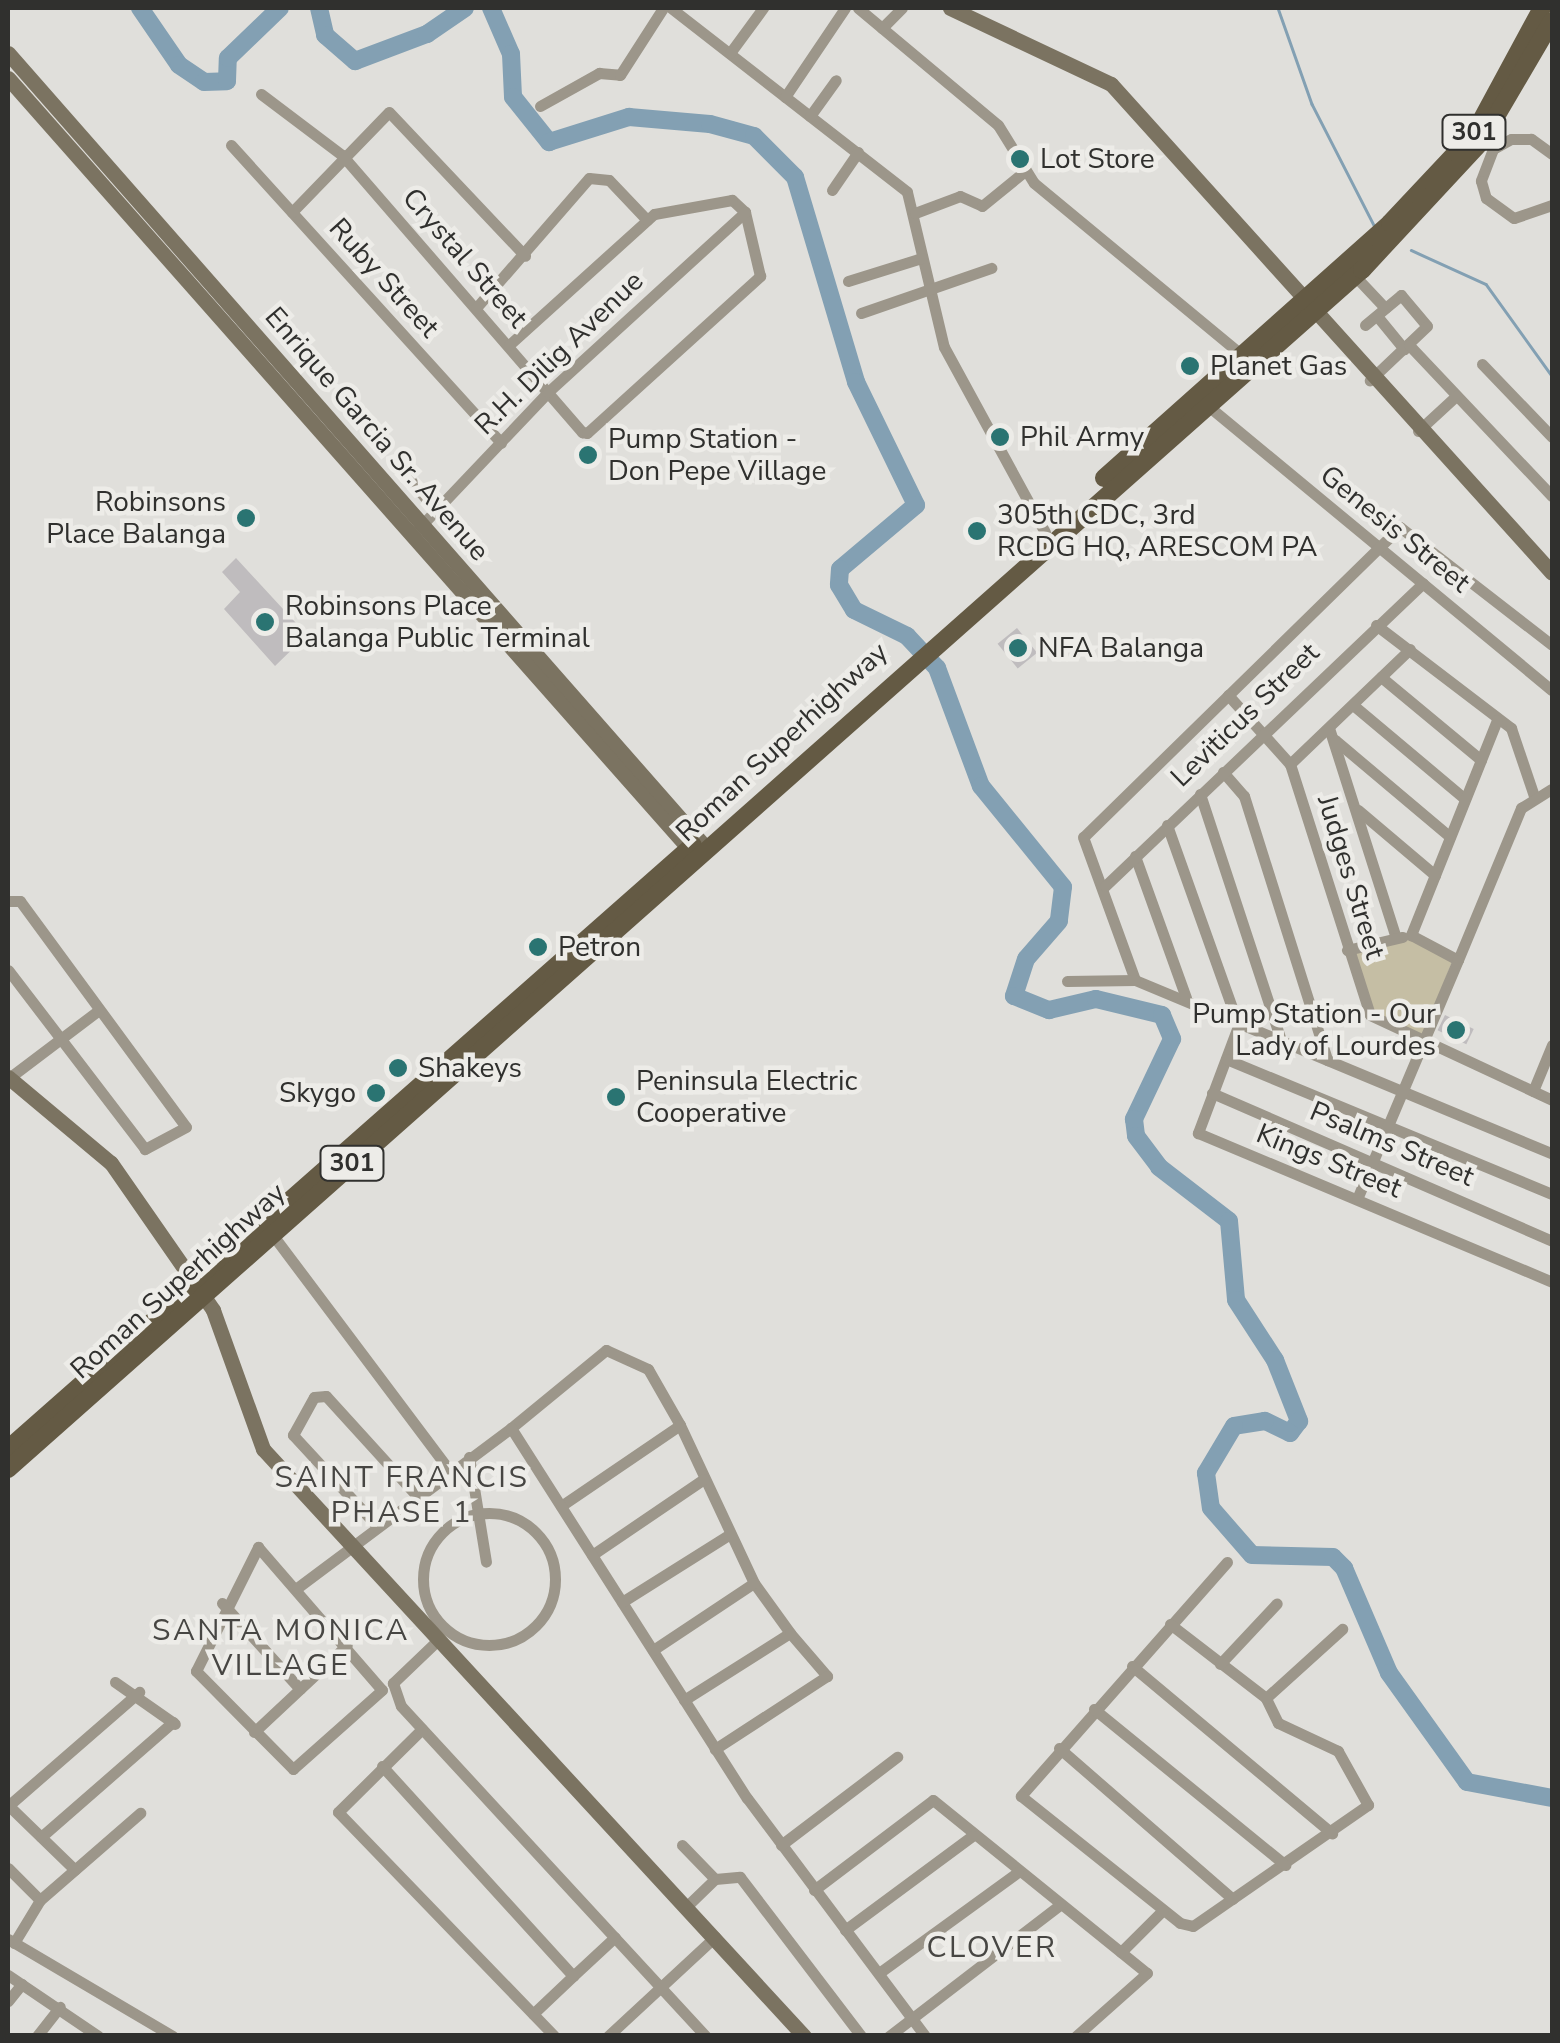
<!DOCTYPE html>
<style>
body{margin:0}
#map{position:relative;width:1560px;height:2043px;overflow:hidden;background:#e0dfdb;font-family:"Nunito Sans",sans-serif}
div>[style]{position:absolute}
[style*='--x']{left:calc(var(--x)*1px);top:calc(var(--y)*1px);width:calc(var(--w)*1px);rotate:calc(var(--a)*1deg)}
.green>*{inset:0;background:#c5bea4}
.stream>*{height:2.5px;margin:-1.25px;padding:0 1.25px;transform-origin:1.25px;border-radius:1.25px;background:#83a0b3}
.river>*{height:18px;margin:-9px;padding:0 9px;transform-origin:9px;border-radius:9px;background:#83a0b3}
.building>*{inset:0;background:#bfbcbe;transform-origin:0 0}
.street>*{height:11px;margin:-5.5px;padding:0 5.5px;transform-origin:5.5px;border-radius:5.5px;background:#9c968a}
.street>.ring{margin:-5.5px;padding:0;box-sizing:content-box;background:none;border:11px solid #9c968a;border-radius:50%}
.secondary>*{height:15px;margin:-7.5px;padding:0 7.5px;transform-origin:7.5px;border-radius:7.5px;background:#7b7361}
.primary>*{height:18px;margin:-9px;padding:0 9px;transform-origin:9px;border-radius:9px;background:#645a44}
.dots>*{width:28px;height:28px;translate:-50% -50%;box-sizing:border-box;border:5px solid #edece8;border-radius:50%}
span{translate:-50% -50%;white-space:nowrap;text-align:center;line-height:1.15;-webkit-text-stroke:9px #edece8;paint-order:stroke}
.shield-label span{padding:2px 8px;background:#edece8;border:2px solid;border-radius:8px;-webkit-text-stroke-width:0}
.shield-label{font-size:25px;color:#30302e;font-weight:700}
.poi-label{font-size:28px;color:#30302e}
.left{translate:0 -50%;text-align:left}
.right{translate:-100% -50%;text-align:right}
.street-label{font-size:28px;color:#30302e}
.neighbourhood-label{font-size:30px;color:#474643;letter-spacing:2.5px}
.frame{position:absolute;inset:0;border:10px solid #30302e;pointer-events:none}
</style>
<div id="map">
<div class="green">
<div style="clip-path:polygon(1409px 938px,1454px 957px,1422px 1037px,1370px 1014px,1349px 952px)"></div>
</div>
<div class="stream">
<div style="--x:1278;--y:8;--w:102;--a:70.5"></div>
<div style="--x:1312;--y:104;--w:138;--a:62.9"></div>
<div style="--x:1411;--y:250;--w:82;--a:24.4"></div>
<div style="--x:1486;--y:284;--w:113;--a:54.3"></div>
</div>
<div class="river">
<div style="--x:140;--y:8;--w:69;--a:55.6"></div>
<div style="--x:179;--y:65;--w:30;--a:34"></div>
<div style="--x:204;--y:82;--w:23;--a:-2"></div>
<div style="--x:227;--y:81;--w:23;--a:-88"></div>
<div style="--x:228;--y:58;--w:72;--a:-43.9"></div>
<div style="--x:319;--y:8;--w:28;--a:77"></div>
<div style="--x:325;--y:35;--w:40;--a:41"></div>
<div style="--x:355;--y:61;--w:77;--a:-20.6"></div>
<div style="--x:427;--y:34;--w:46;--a:-34.4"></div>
<div style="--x:491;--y:8;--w:50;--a:66.5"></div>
<div style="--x:511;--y:54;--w:43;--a:87.3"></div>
<div style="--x:513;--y:97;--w:58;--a:51.3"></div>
<div style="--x:549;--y:142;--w:84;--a:-17.4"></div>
<div style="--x:629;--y:117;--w:81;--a:4.9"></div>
<div style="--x:710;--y:124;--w:46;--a:15.3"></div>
<div style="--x:754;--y:136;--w:58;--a:45"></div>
<div style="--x:795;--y:177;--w:214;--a:73.4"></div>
<div style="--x:856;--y:382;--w:137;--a:64"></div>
<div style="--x:916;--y:505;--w:99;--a:139.9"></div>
<div style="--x:840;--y:569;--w:16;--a:94"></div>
<div style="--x:839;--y:585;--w:29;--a:59"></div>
<div style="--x:854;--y:610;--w:59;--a:26.1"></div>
<div style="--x:907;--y:636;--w:44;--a:46.8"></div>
<div style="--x:937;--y:668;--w:126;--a:69.6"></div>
<div style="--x:981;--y:786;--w:130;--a:50.9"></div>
<div style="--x:1063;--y:887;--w:34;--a:97"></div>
<div style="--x:1059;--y:921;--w:50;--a:131"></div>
<div style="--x:1026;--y:959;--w:39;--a:108"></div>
<div style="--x:1014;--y:996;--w:38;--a:22"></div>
<div style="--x:1049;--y:1010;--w:48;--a:-13.2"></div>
<div style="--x:1096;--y:999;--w:68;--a:13.6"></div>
<div style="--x:1162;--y:1015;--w:26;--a:67"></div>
<div style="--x:1172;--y:1039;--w:89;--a:115.4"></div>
<div style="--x:1134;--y:1119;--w:17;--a:83"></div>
<div style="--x:1136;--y:1136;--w:39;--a:53"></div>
<div style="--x:1159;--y:1167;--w:88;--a:37.6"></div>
<div style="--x:1229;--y:1221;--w:79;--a:84.9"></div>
<div style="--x:1236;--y:1300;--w:72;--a:57"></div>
<div style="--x:1275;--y:1360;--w:66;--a:68.5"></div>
<div style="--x:1299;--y:1421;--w:15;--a:127"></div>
<div style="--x:1290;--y:1433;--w:28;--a:-154"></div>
<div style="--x:1265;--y:1421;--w:31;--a:171"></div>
<div style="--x:1234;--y:1426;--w:55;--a:120.8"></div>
<div style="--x:1206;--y:1473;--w:35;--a:82"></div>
<div style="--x:1211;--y:1508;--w:62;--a:48.9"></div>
<div style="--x:1252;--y:1555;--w:81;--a:1.4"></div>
<div style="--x:1333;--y:1557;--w:16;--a:45"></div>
<div style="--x:1344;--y:1568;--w:114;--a:66.8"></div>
<div style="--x:1389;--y:1673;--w:134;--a:54.4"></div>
<div style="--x:1467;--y:1782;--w:86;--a:10.7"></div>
</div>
<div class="building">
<div style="clip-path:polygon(236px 558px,307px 635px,275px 666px,224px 609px,240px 592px,222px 572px)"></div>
<div style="left:1017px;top:628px;width:32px;height:25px;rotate:51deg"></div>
<div style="left:1445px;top:1015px;width:32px;height:17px;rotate:26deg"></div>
</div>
<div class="street">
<div style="--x:671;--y:8;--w:299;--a:37.9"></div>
<div style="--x:907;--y:192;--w:159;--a:76.6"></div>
<div style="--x:944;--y:347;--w:211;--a:61.4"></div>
<div style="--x:858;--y:8;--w:182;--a:39.9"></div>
<div style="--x:998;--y:125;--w:68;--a:58.2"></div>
<div style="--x:1034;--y:183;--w:271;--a:39.6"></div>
<div style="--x:882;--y:28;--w:28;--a:-45"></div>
<div style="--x:730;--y:53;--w:56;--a:-53.7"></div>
<div style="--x:261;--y:94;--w:101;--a:37"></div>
<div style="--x:342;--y:155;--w:367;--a:49.1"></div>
<div style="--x:582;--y:432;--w:5;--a:11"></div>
<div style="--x:587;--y:433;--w:234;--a:-42.2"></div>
<div style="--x:760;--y:276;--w:66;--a:-103.2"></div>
<div style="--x:745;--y:212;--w:18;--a:-137"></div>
<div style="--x:732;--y:200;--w:79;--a:169.8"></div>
<div style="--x:654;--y:214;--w:195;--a:137.9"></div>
<div style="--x:785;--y:97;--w:107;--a:-56"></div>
<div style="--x:540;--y:106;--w:68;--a:-29.2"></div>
<div style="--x:599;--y:73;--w:21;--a:5"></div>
<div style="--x:620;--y:75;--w:80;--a:-57.3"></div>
<div style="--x:810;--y:116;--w:44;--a:-54.2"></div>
<div style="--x:231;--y:145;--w:402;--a:47.8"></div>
<div style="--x:1552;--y:154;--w:26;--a:-144"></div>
<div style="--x:1531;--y:139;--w:20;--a:180"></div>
<div style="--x:1511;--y:139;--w:21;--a:151"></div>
<div style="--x:1493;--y:149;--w:34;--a:111"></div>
<div style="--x:1481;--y:181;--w:18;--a:74"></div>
<div style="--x:1486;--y:198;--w:34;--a:36"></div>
<div style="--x:1514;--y:218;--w:40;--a:-18.9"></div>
<div style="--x:832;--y:190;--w:46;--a:-55.6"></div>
<div style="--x:292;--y:212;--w:139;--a:-45.9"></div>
<div style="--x:389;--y:112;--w:198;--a:46.6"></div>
<div style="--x:915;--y:213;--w:48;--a:-20.7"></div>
<div style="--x:960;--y:196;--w:24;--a:24"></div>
<div style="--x:982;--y:206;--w:55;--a:-39.1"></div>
<div style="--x:1355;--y:276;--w:44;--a:46.8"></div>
<div style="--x:848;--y:281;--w:77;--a:-17.3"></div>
<div style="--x:476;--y:308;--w:172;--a:-49"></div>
<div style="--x:589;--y:178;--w:20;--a:6"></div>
<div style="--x:609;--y:180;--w:55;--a:46.5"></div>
<div style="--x:861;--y:313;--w:138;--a:-19.1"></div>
<div style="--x:1377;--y:316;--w:43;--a:50.7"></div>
<div style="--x:1365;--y:325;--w:47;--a:-39.8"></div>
<div style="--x:1401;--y:295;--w:40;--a:50"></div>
<div style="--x:1427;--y:326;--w:79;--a:136.5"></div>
<div style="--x:1409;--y:345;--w:208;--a:46.6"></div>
<div style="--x:1482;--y:364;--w:101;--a:46.2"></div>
<div style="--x:1207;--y:405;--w:447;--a:39.6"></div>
<div style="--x:1418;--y:431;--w:52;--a:-42.6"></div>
<div style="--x:402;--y:470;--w:112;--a:50.1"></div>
<div style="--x:419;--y:528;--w:187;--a:-46.5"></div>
<div style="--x:548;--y:392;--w:267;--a:-42.4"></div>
<div style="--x:1376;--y:625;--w:170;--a:37.3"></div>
<div style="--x:1511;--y:728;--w:72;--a:71.3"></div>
<div style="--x:1552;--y:645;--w:192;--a:-142.2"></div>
<div style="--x:1400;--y:527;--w:443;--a:135.6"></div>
<div style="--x:1083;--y:837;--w:152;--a:70"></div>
<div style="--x:1135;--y:980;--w:452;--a:22.6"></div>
<div style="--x:1381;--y:677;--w:130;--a:39.7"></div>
<div style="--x:1228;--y:695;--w:93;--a:48.1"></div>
<div style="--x:1290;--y:764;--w:263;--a:72.3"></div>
<div style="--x:1370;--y:1015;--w:201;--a:25"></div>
<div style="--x:1353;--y:705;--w:146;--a:40"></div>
<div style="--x:1497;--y:720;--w:232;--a:111.8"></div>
<div style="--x:1411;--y:935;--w:53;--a:28"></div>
<div style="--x:1458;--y:960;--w:165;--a:-67.5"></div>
<div style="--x:1521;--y:808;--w:36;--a:-32"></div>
<div style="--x:1329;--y:728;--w:220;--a:72.3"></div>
<div style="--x:1335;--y:740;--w:150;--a:40.1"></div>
<div style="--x:1290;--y:764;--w:166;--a:-43.8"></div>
<div style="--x:1223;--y:772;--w:32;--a:49"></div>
<div style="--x:1244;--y:796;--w:277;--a:72.5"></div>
<div style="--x:1200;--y:794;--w:257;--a:71.8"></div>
<div style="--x:1358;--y:810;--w:101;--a:40.2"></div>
<div style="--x:1167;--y:825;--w:206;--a:70.4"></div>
<div style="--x:1135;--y:856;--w:151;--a:70.2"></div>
<div style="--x:1105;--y:886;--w:439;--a:-43.6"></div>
<div style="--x:8;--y:901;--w:12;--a:0"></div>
<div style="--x:20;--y:901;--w:280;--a:53.7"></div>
<div style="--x:186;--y:1127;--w:47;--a:151.8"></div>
<div style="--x:145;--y:1149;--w:225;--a:-127.4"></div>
<div style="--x:1347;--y:950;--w:57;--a:-13.3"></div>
<div style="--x:1067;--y:981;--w:68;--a:-0.8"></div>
<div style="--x:1240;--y:1021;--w:120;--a:110.6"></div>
<div style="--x:1198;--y:1133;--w:384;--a:22.8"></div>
<div style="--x:1226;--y:1059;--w:353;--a:22.5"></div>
<div style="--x:9;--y:1078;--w:113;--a:-37.1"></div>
<div style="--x:1533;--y:1091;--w:50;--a:-67.6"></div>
<div style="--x:1212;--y:1093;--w:371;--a:23.5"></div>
<div style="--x:1357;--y:1199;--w:259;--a:-67.1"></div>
<div style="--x:272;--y:1234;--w:296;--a:53.1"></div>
<div style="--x:511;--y:1428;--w:123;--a:-39.4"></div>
<div style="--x:606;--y:1350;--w:46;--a:24.3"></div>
<div style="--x:648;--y:1369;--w:64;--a:60.3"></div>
<div style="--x:469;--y:1457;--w:106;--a:80.8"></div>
<div style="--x:561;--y:1506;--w:144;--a:-34.2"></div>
<div style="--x:680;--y:1425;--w:174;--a:64.9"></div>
<div style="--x:754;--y:1583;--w:62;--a:54.2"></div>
<div class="ring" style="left:423px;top:1513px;width:121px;height:121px"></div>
<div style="--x:377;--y:1526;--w:124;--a:-132.7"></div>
<div style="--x:293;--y:1435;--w:43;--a:-61.1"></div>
<div style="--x:314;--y:1397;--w:12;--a:-5"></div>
<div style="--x:326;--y:1396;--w:135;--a:47.7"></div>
<div style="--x:258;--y:1547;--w:189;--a:49.1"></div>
<div style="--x:382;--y:1690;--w:119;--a:138.4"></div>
<div style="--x:293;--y:1769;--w:138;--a:-134.7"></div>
<div style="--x:196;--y:1671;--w:139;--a:-63.4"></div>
<div style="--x:592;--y:1555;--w:135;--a:-34.2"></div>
<div style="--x:1227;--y:1562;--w:312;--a:131.4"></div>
<div style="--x:1021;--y:1796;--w:203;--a:38.6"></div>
<div style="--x:1180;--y:1923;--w:13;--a:13"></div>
<div style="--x:1193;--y:1926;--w:213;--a:-34.7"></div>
<div style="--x:1368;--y:1805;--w:62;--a:-119.1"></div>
<div style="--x:1338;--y:1751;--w:66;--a:-155"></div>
<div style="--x:1278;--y:1723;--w:28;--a:-116"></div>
<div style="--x:1266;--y:1698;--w:103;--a:-42.2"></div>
<div style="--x:297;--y:1588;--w:267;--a:-36.8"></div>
<div style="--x:511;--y:1428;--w:439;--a:57.5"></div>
<div style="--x:747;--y:1798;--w:297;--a:53.2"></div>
<div style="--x:622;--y:1602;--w:128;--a:-32.2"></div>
<div style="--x:222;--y:1603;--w:116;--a:47.8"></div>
<div style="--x:1170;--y:1624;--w:121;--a:37.6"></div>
<div style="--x:439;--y:1639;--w:64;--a:136.3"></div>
<div style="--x:393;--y:1683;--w:24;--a:71"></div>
<div style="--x:401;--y:1706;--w:449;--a:47.3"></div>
<div style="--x:653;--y:1650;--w:121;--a:-33.6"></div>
<div style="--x:1220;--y:1664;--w:83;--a:-46.9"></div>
<div style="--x:1132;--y:1666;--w:261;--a:39.9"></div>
<div style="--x:115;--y:1682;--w:73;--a:35"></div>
<div style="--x:684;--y:1700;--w:125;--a:-32.3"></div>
<div style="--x:790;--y:1633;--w:57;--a:49.3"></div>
<div style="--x:827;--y:1676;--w:134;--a:146.9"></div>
<div style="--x:1094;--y:1709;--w:247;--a:39.2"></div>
<div style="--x:422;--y:1729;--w:118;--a:135.3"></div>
<div style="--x:338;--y:1812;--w:311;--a:46"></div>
<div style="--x:254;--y:1732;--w:127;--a:-43.1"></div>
<div style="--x:1059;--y:1748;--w:230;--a:41"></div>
<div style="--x:382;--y:1766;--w:284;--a:47.7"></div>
<div style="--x:573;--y:1976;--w:55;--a:136.5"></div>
<div style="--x:8;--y:1805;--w:93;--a:44.1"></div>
<div style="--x:8;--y:1806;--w:174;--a:-41"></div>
<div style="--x:41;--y:1837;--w:175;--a:-41.1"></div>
<div style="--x:682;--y:1845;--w:47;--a:45.9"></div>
<div style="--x:715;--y:1879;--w:25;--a:-5"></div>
<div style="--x:740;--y:1877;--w:200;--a:52.7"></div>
<div style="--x:781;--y:1845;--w:146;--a:-37.2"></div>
<div style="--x:8;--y:1868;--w:45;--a:45"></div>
<div style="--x:814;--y:1890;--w:149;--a:-37.1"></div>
<div style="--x:933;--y:1800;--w:275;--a:39"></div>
<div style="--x:1147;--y:1973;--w:95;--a:138.4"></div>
<div style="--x:687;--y:1906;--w:39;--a:-44"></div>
<div style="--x:845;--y:1930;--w:158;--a:-36.5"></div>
<div style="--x:8;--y:1939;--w:191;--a:30.5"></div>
<div style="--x:14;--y:1943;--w:50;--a:-58.8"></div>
<div style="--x:40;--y:1900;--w:133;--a:-41"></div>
<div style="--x:1121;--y:1952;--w:59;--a:-45"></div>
<div style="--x:879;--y:1973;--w:172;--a:-36"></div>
<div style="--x:8;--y:1975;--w:109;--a:34.1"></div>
<div style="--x:573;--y:1976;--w:57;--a:-42.9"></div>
<div style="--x:8;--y:2001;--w:22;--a:-51"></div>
<div style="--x:37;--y:2036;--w:37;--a:-52"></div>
<div style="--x:608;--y:2036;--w:146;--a:-42.8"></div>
<div style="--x:889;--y:2036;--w:215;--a:-37.5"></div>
</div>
<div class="secondary">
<div style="--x:950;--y:8;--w:178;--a:25.3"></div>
<div style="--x:1111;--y:84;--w:658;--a:47.95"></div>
<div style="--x:8;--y:53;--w:1059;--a:48.71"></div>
<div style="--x:8;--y:78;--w:1041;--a:48.54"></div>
<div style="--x:8;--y:1077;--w:134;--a:39.9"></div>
<div style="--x:111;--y:1163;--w:179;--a:55.2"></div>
<div style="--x:213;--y:1310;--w:148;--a:70.2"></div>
<div style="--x:263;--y:1449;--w:798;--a:47.34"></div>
</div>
<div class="primary">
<div style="--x:1483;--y:117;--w:124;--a:-61.6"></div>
<div style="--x:1104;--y:478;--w:383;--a:-41.7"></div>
<div style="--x:1390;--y:223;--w:115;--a:-46.8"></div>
<div style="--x:8;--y:1449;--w:913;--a:-41.4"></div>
<div style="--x:8;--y:1469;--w:1809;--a:-41.53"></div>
<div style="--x:1362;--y:270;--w:175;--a:-47.1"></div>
<div style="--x:1481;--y:142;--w:140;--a:-59.6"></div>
</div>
<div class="dots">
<div style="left:1020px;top:159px;background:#2a7472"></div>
<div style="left:1190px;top:366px;background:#2a7472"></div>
<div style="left:1000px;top:437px;background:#2a7472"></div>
<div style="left:588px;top:455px;background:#2a7472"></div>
<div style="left:246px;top:518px;background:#2a7472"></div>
<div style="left:977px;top:531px;background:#2a7472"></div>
<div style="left:265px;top:622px;background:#2a7472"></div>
<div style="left:1018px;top:648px;background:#2a7472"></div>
<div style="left:538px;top:947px;background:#2a7472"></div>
<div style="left:1456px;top:1030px;background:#2a7472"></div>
<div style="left:398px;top:1068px;background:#2a7472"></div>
<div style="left:376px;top:1093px;background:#2a7472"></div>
<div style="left:616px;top:1097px;background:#2a7472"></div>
</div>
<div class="shield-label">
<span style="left:1474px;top:132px">301</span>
<span style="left:352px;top:1163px">301</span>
</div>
<div class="poi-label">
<span class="left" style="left:1040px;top:159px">Lot Store</span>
<span class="left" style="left:1210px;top:366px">Planet Gas</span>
<span class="left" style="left:1020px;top:437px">Phil Army</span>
<span class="left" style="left:608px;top:455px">Pump Station -<br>Don Pepe Village</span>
<span class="right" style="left:226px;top:518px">Robinsons<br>Place Balanga</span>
<span class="left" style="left:997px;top:531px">305th CDC, 3rd<br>RCDG HQ, ARESCOM PA</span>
<span class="left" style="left:285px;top:622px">Robinsons Place<br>Balanga Public Terminal</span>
<span class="left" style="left:1038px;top:648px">NFA Balanga</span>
<span class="left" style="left:558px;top:947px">Petron</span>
<span class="right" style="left:1436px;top:1030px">Pump Station - Our<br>Lady of Lourdes</span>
<span class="left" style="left:418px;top:1068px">Shakeys</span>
<span class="left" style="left:636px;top:1097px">Peninsula Electric<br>Cooperative</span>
<span class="right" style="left:356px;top:1093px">Skygo</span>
</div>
<div class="street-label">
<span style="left:465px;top:258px;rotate:49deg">Crystal Street</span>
<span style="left:384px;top:278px;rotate:48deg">Ruby Street</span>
<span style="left:559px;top:353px;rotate:-44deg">R.H. Dilig Avenue</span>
<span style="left:377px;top:434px;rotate:49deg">Enrique Garcia Sr. Avenue</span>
<span style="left:1395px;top:529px;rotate:39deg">Genesis Street</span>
<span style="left:1245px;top:715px;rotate:-44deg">Leviticus Street</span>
<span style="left:782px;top:742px;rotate:-43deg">Roman Superhighway</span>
<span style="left:1351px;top:877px;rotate:73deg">Judges Street</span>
<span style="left:1392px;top:1144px;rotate:23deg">Psalms Street</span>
<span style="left:1329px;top:1161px;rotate:22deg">Kings Street</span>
<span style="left:178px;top:1281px;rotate:-42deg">Roman Superhighway</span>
</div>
<div class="neighbourhood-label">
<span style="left:402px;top:1495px">SAINT FRANCIS<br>PHASE 1</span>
<span style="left:281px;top:1648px">SANTA MONICA<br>VILLAGE</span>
<span style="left:992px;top:1948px">CLOVER</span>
</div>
<div class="frame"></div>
</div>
